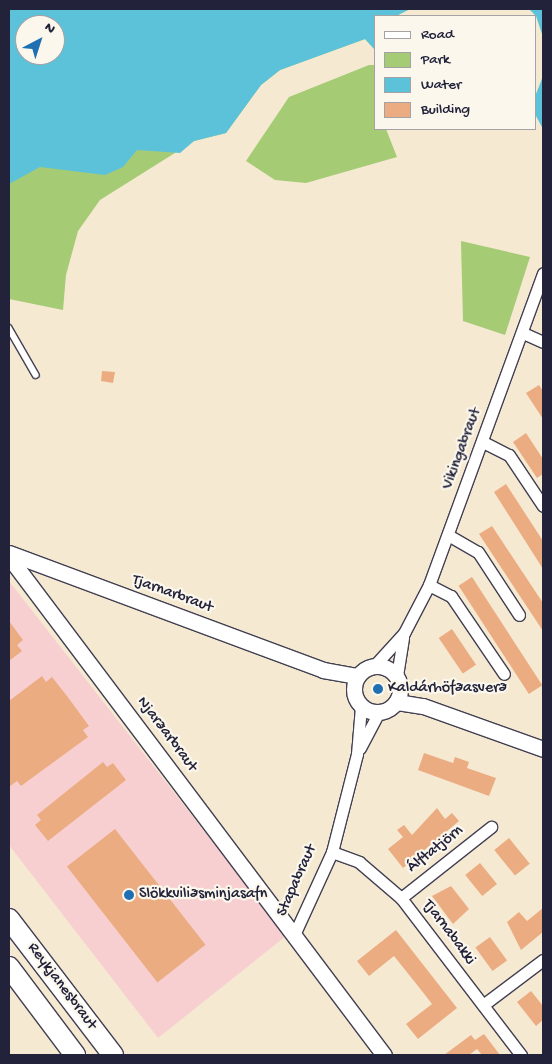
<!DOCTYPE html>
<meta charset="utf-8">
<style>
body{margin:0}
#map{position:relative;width:552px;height:1064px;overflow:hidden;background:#f5e9d2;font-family:"Gochi Hand",sans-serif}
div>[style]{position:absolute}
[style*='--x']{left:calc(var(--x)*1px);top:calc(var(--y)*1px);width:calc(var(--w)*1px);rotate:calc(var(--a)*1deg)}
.built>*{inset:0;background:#f7cfd1}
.green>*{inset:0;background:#a6cb75}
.water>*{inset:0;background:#5cc2da}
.building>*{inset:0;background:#ecac82;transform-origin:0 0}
.roads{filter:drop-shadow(1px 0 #424052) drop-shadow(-1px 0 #424052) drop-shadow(0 1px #424052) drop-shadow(0 -1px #424052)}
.service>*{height:5.5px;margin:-2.75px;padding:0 2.75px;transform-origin:2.75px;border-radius:2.75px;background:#fff}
.minor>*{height:11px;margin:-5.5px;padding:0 5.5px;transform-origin:5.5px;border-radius:5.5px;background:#fff}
.tertiary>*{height:15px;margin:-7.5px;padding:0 7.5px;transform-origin:7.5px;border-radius:7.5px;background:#fff}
.tertiary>.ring{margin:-7.5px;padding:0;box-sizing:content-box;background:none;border:15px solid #fff;border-radius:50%}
.trunk>*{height:20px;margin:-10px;padding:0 10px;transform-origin:10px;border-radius:10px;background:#fff}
.dots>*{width:14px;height:14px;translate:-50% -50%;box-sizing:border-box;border:2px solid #fbf7ec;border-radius:50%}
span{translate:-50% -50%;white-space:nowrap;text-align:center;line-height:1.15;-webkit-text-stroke:4.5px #fbf7ec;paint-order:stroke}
.street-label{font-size:16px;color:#22223b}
.poi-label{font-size:16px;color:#22223b}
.left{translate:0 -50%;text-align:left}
.frame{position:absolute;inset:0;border:10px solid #22223b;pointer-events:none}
.legend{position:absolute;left:374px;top:15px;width:162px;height:115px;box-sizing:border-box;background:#fbf7ec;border:1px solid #a4a2a5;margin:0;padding:6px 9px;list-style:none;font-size:15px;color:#22223b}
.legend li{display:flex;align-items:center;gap:10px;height:25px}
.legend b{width:25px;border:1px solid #a4a2a5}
.north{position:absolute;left:15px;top:15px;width:50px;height:50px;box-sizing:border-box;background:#fbf7ec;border:1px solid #a4a2a5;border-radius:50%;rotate:40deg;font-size:14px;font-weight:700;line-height:20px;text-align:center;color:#22223b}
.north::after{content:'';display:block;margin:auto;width:18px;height:22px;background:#1f6fb2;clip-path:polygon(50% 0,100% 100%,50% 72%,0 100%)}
</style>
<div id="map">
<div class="built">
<div style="clip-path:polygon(9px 581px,286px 936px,158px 1038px,9px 845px)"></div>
</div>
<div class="green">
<div style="clip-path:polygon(evenodd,9px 9px,410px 9px,396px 16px,376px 16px,376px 51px,365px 39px,280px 70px,261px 85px,226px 133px,194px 141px,100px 200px,78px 231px,66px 275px,63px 310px,9px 299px,9px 9px,25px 25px,55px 25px,55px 55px,25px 55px,25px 25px)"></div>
<div style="clip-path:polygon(369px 65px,376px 65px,376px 129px,386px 129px,397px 157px,306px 183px,275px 180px,246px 161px,289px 97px)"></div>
<div style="clip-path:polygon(461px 241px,530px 257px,505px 335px,463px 321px)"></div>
</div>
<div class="water">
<div style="clip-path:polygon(evenodd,9px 9px,410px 9px,396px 16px,376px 16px,376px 51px,365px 39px,280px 70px,261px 85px,226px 133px,194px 141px,180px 153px,137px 150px,123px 167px,105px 175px,40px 167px,9px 184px,9px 9px,25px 25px,55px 25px,55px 55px,25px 55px,25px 25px)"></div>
<div style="clip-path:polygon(529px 9px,543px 9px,543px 37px,536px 16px)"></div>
<div style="clip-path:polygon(543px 76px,543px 129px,536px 116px,536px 94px)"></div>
</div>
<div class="building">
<div style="clip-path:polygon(102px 371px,115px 372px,113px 383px,101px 381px)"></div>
<div style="clip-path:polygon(539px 385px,543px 391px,543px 419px,526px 393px)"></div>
<div style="clip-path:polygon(526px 433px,543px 459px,543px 474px,537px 478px,513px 442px)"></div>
<div style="clip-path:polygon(506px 484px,543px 541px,543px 569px,494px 492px)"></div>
<div style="clip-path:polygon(492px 526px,543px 603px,543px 631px,479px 534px)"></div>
<div style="left:472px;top:577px;width:129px;height:16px;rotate:57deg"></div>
<div style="clip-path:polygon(9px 621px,23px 640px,17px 645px,22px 651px,9px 661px)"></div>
<div style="left:452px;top:629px;width:43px;height:16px;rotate:56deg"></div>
<div style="clip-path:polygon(42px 676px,46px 682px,52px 677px,67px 696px,89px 726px,83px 730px,88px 737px,21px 786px,17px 781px,9px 787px,9px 701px)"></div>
<div style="clip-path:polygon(424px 753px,453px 763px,455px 757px,469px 762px,467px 768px,496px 778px,489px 796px,418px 770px)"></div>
<div style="clip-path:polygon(103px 762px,107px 767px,113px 763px,126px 780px,48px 841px,35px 825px,41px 820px,37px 815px)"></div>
<div style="clip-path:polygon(437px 808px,445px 819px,452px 813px,459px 821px,403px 868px,388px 849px,403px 837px,397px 830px,404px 825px,412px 835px)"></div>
<div style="left:115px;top:829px;width:147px;height:61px;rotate:52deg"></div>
<div style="left:509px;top:838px;width:33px;height:19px;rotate:51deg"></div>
<div style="left:480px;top:863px;width:27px;height:19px;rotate:51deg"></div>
<div style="clip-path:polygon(451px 886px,469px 909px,453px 924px,432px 896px)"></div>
<div style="clip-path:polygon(543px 908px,543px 932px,521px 950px,507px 922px,519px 912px,527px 921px)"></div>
<div style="clip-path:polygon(396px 930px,457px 1008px,418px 1039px,406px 1024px,432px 1004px,418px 986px,394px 956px,369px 976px,357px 961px)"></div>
<div style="left:490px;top:937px;width:29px;height:18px;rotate:54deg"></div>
<div style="clip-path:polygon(531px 991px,543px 1006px,543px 1020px,536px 1026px,517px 1002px)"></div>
<div style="clip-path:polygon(484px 1034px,500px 1055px,482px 1055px,477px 1049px,469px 1055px,444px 1055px,471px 1035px,475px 1040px)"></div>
</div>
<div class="roads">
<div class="service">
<div style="--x:9;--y:328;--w:54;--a:60.1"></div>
</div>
<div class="minor">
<div style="--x:523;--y:333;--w:22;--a:24"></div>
<div style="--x:483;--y:442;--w:29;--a:27"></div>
<div style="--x:509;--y:455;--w:61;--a:56.3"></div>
<div style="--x:448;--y:535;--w:34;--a:30"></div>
<div style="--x:478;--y:552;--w:75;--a:56.9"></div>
<div style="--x:429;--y:585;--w:25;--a:27"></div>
<div style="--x:451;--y:596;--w:94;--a:55.8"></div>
<div style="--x:374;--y:666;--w:45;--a:-47.7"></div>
<div style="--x:404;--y:633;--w:54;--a:-62.5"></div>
<div style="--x:429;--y:585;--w:332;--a:-69.9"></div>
<div style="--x:397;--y:676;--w:39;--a:-81"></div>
<div style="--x:360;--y:748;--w:41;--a:-62.2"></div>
<div style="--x:332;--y:852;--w:29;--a:20"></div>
<div style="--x:359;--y:862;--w:55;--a:40.6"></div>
<div style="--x:401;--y:898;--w:198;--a:52.6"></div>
<div style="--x:401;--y:898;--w:115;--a:-38.3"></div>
<div style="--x:294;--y:935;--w:91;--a:-65.4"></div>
<div style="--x:332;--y:852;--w:101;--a:-75.7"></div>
<div style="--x:357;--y:754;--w:48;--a:-85.2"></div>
<div style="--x:483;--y:1005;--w:75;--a:-36.9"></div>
</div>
<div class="tertiary">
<div style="--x:9;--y:553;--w:335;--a:20.4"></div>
<div style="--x:323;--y:670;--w:35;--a:10"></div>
<div style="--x:9;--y:557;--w:623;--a:53.02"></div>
<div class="ring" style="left:354px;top:666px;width:31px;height:31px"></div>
<div style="--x:397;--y:702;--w:26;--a:9"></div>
<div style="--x:423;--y:706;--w:127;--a:19.7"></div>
</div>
<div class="trunk">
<div style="--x:9;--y:919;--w:171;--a:52.6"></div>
<div style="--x:9;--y:967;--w:110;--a:53.1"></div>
</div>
</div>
<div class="dots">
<div style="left:378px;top:689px;background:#1f6fb2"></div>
<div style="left:129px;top:895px;background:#1f6fb2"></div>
</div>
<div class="street-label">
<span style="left:463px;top:449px;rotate:-70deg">Vikingabraut</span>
<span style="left:172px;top:595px;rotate:20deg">Tjarnarbraut</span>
<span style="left:166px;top:735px;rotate:53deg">Njarðarbraut</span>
<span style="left:436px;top:850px;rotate:-38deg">Álftatjörn</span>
<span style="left:298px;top:881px;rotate:-66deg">Stapabraut</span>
<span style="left:448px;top:933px;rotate:53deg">Tjarnabakki</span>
<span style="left:61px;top:987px;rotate:53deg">Reykjanesbraut</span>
</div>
<div class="poi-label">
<span class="left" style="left:388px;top:689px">Kaldárhöfðasverð</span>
<span class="left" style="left:139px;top:895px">Slökkviliðsminjasafn</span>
</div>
<div class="frame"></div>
<ul class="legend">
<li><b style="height:6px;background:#fff"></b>Road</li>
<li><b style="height:14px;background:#a6cb75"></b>Park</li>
<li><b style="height:14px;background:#5cc2da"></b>Water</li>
<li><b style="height:14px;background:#ecac82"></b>Building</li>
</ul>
<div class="north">N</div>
</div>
